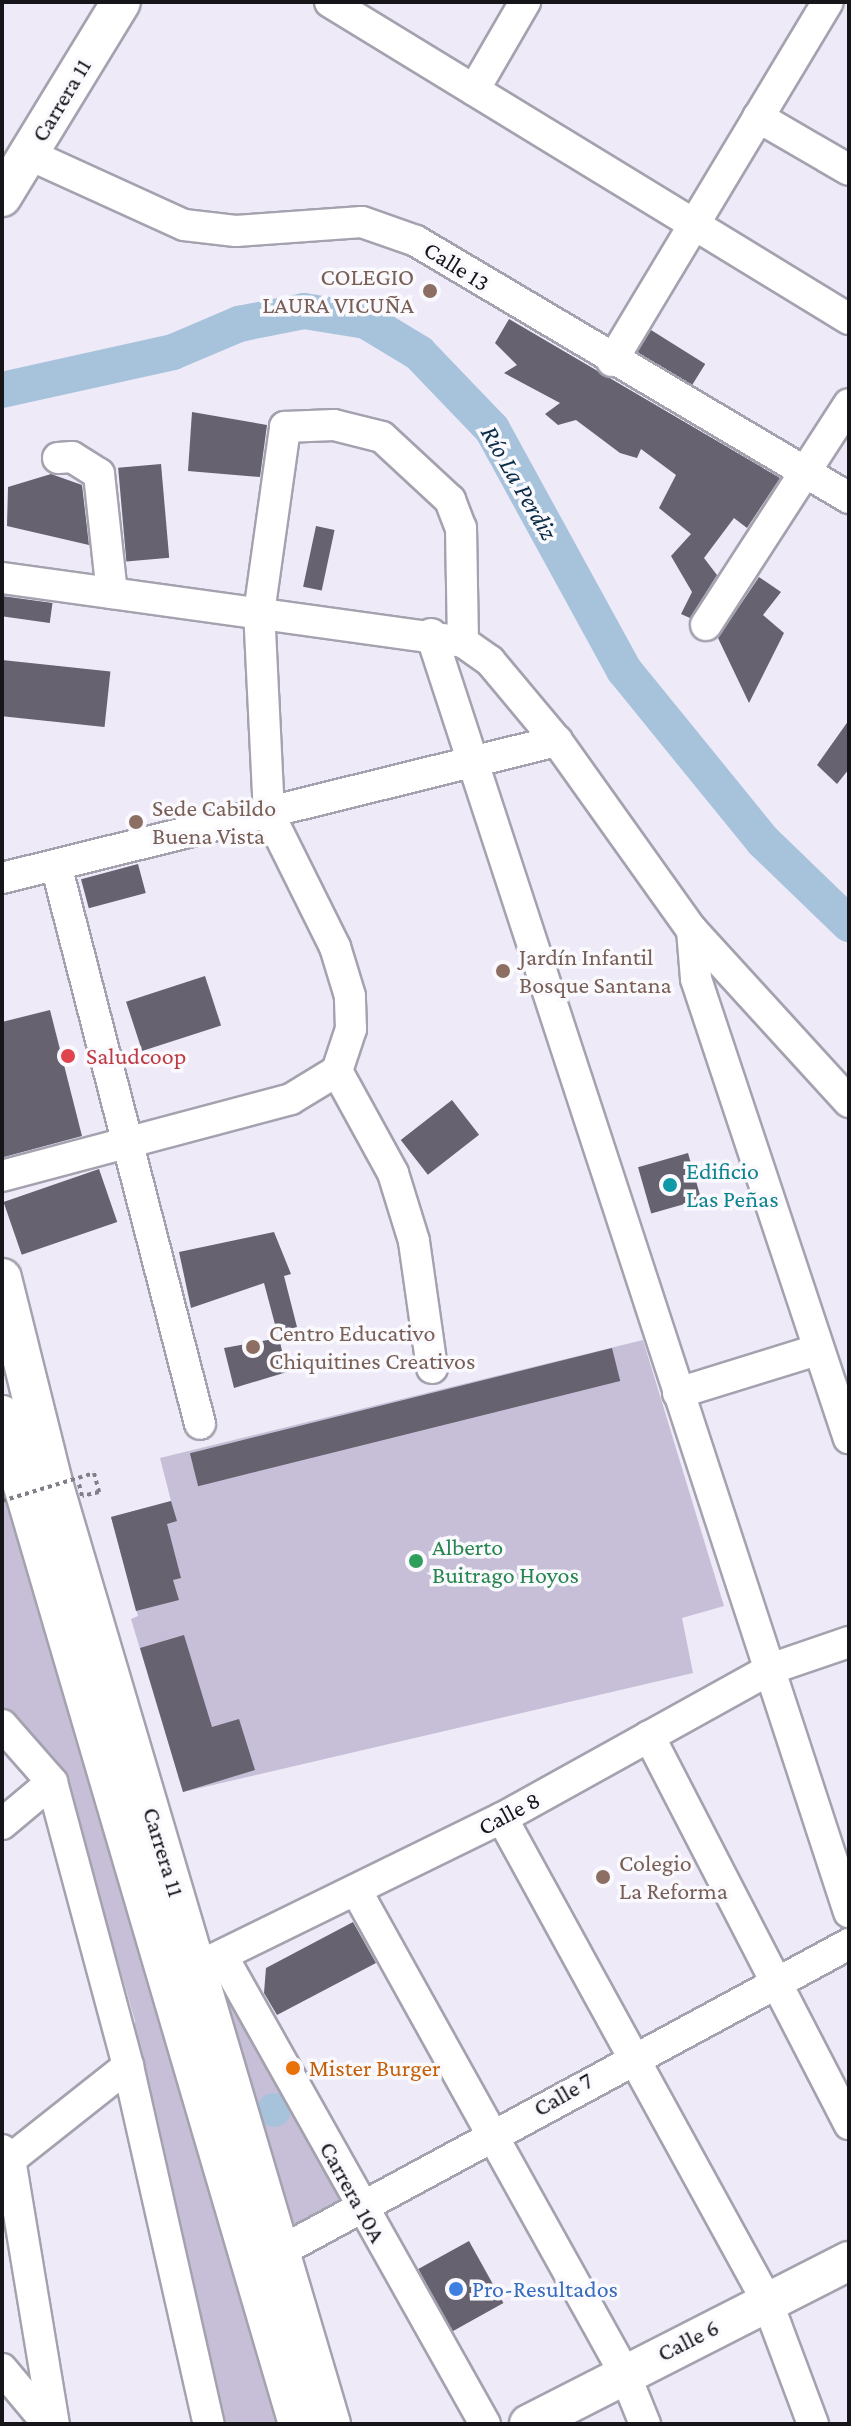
<!DOCTYPE html>
<meta charset="utf-8">
<style>
body{margin:0}
#map{position:relative;width:851px;height:2426px;overflow:hidden;background:#eeeaf8;font-family:"Crimson Pro",serif}
div>[style]{position:absolute}
[style*='--x']{left:calc(var(--x)*1px);top:calc(var(--y)*1px);width:calc(var(--w)*1px);rotate:calc(var(--a)*1deg)}
.green>*{inset:0;background:#c6bfd7}
.water>*{inset:0;background:#a7c3dc}
.round{border-radius:50%}
.river>*{height:36px;margin:-18px;padding:0 18px;transform-origin:18px;border-radius:18px;background:#a7c3dc}
.building>*{inset:0;background:#66626f;transform-origin:0 0}
.roads{filter:drop-shadow(2px 0 #a5a2af) drop-shadow(-2px 0 #a5a2af) drop-shadow(0 2px #a5a2af) drop-shadow(0 -2px #a5a2af)}
.minor>*{height:30px;margin:-15px;padding:0 15px;transform-origin:15px;border-radius:15px;background:#fff}
.major>*{height:38px;margin:-19px;padding:0 19px;transform-origin:19px;border-radius:19px;background:#fff}
.path-bridge>*{height:4px;margin-top:-2px;transform-origin:0;background:repeating-linear-gradient(90deg,#817e88 0 4px,transparent 0 8px)}
.dots>*{width:22px;height:22px;translate:-50% -50%;box-sizing:border-box;border:4px solid #faf9fe;border-radius:50%}
span{translate:-50% -50%;white-space:nowrap;text-align:center;line-height:1.15;-webkit-text-stroke:7px #faf9fe;paint-order:stroke}
.street-label{font-size:24px;color:#16151a}
.education-label{font-size:24px;color:#785e54}
.right{translate:-100% -50%;text-align:right}
.left{translate:0 -50%;text-align:left}
.health-label{font-size:24px;color:#be3a42}
.culture-label{font-size:24px;color:#0d838f}
.leisure-label{font-size:24px;color:#27864d}
.food-label{font-size:24px;color:#c56008}
.shop-label{font-size:24px;color:#366cbe}
.water-label{font-size:26px;color:#0a2c46;font-style:italic}
.frame{position:absolute;inset:0;border:4px solid #16151a;pointer-events:none}
</style>
<div id="map">
<div class="green">
<div style="clip-path:polygon(643px 1340px,724px 1606px,682px 1618px,693px 1673px,183px 1792px,131px 1619px,138px 1616px,111px 1517px,171px 1501px,160px 1458px)"></div>
<div style="clip-path:polygon(2px 1478px,163px 2002px,161px 2025px,284px 2424px,215px 2424px,131px 2050px,135px 2021px,70px 1794px,2px 1711px)"></div>
<div style="clip-path:polygon(229px 1994px,348px 2201px,292px 2230px,223px 1995px)"></div>
</div>
<div class="water">
<div class="round" style="left:257px;top:2093px;width:34px;height:34px"></div>
</div>
<div class="river">
<div style="--x:2;--y:390;--w:175;--a:-12.5"></div>
<div style="--x:173;--y:352;--w:72;--a:-23"></div>
<div style="--x:239;--y:324;--w:66;--a:-11.3"></div>
<div style="--x:304;--y:311;--w:63;--a:9.2"></div>
<div style="--x:366;--y:321;--w:62;--a:31.1"></div>
<div style="--x:419;--y:353;--w:105;--a:46.2"></div>
<div style="--x:492;--y:429;--w:275;--a:61.3"></div>
<div style="--x:624;--y:670;--w:220;--a:50.9"></div>
<div style="--x:763;--y:841;--w:120;--a:44"></div>
</div>
<div class="building">
<div style="clip-path:polygon(509px 319px,780px 478px,747px 528px,734px 518px,704px 558px,717px 575px,690px 618px,681px 614px,692px 592px,671px 556px,691px 534px,659px 508px,676px 475px,641px 449px,637px 458px,620px 453px,576px 420px,558px 425px,545px 414px,560px 403px,504px 373px,517px 365px,495px 343px)"></div>
<div style="left:651px;top:330px;width:64px;height:26px;rotate:32deg"></div>
<div style="clip-path:polygon(192px 412px,267px 425px,260px 477px,188px 471px)"></div>
<div style="left:161px;top:464px;width:94px;height:43px;rotate:85deg"></div>
<div style="clip-path:polygon(51px 474px,82px 485px,89px 545px,7px 526px,8px 487px)"></div>
<div style="left:316px;top:526px;width:19px;height:62px;rotate:12deg"></div>
<div style="clip-path:polygon(759px 577px,781px 592px,763px 615px,784px 633px,749px 703px,718px 638px)"></div>
<div style="left:2px;top:596px;width:51px;height:20px;rotate:8deg"></div>
<div style="left:2px;top:660px;width:109px;height:56px;rotate:6deg"></div>
<div style="clip-path:polygon(849px 720px,849px 769px,837px 784px,817px 765px)"></div>
<div style="left:138px;top:864px;width:30px;height:59px;rotate:75deg"></div>
<div style="left:205px;top:976px;width:52px;height:83px;rotate:72deg"></div>
<div style="clip-path:polygon(50px 1010px,82px 1136px,4px 1157px,2px 1022px)"></div>
<div style="left:452px;top:1100px;width:44px;height:65px;rotate:52deg"></div>
<div style="left:688px;top:1153px;width:48px;height:52px;rotate:74deg"></div>
<div style="left:99px;top:1169px;width:56px;height:101px;rotate:71deg"></div>
<div style="clip-path:polygon(274px 1232px,291px 1274px,284px 1276px,297px 1327px,277px 1332px,264px 1283px,191px 1308px,179px 1252px)"></div>
<div style="clip-path:polygon(279px 1338px,287px 1372px,234px 1388px,224px 1348px)"></div>
<div style="left:612px;top:1348px;width:34px;height:435px;rotate:76deg"></div>
<div style="clip-path:polygon(171px 1501px,177px 1521px,167px 1524px,181px 1578px,173px 1580px,179px 1600px,136px 1611px,111px 1517px)"></div>
<div style="clip-path:polygon(184px 1635px,212px 1727px,239px 1719px,255px 1770px,183px 1792px,140px 1648px)"></div>
<div style="clip-path:polygon(353px 1922px,376px 1963px,277px 2015px,264px 1993px,266px 1968px)"></div>
<div style="left:469px;top:2241px;width:71px;height:58px;rotate:61deg"></div>
</div>
<div class="roads">
<div class="minor">
<div style="--x:330;--y:2;--w:608;--a:31.42"></div>
<div style="--x:474;--y:90;--w:102;--a:-59.9"></div>
<div style="--x:758;--y:117;--w:105;--a:30.2"></div>
<div style="--x:28;--y:154;--w:171;--a:24.5"></div>
<div style="--x:184;--y:225;--w:52;--a:6.6"></div>
<div style="--x:236;--y:231;--w:126;--a:-4.1"></div>
<div style="--x:362;--y:222;--w:57;--a:19.4"></div>
<div style="--x:416;--y:241;--w:504;--a:30.69"></div>
<div style="--x:612;--y:361;--w:419;--a:-59"></div>
<div style="--x:58;--y:458;--w:14;--a:-4"></div>
<div style="--x:72;--y:457;--w:32;--a:32"></div>
<div style="--x:99;--y:474;--w:120;--a:83.8"></div>
<div style="--x:2;--y:578;--w:465;--a:7.9"></div>
<div style="--x:463;--y:642;--w:33;--a:35"></div>
<div style="--x:490;--y:661;--w:104;--a:50.1"></div>
<div style="--x:557;--y:741;--w:232;--a:54.5"></div>
<div style="--x:692;--y:930;--w:233;--a:47.6"></div>
<div style="--x:706;--y:625;--w:263;--a:-57.1"></div>
<div style="--x:431;--y:634;--w:1345;--a:71.89"></div>
<div style="--x:56;--y:865;--w:577;--a:75.55"></div>
<div style="--x:2;--y:878;--w:572;--a:-13.87"></div>
<div style="--x:692;--y:930;--w:49;--a:85.3"></div>
<div style="--x:696;--y:979;--w:484;--a:71.6"></div>
<div style="--x:2;--y:1176;--w:299;--a:-14.9"></div>
<div style="--x:291;--y:1099;--w:54;--a:-31.3"></div>
<div style="--x:432;--y:1368;--w:128;--a:-98.1"></div>
<div style="--x:414;--y:1241;--w:71;--a:-107.2"></div>
<div style="--x:393;--y:1173;--w:116;--a:-118.8"></div>
<div style="--x:337;--y:1071;--w:44;--a:-71.6"></div>
<div style="--x:351;--y:1029;--w:33;--a:-92"></div>
<div style="--x:350;--y:996;--w:51;--a:-107"></div>
<div style="--x:335;--y:947;--w:148;--a:-116.4"></div>
<div style="--x:269;--y:814;--w:201;--a:-92.8"></div>
<div style="--x:259;--y:613;--w:188;--a:-82"></div>
<div style="--x:285;--y:427;--w:49;--a:-2.3"></div>
<div style="--x:334;--y:425;--w:49;--a:14"></div>
<div style="--x:382;--y:437;--w:93;--a:42.8"></div>
<div style="--x:450;--y:500;--w:30;--a:69"></div>
<div style="--x:461;--y:528;--w:114;--a:89"></div>
<div style="--x:678;--y:1393;--w:145;--a:-17.2"></div>
<div style="--x:2;--y:1725;--w:76;--a:48.7"></div>
<div style="--x:52;--y:1782;--w:294;--a:75"></div>
<div style="--x:128;--y:2066;--w:367;--a:77.3"></div>
<div style="--x:649;--y:1736;--w:437;--a:62.7"></div>
<div style="--x:502;--y:1818;--w:551;--a:61.25"></div>
<div style="--x:767;--y:2301;--w:131;--a:69.5"></div>
<div style="--x:2;--y:1824;--w:65;--a:-40"></div>
<div style="--x:356;--y:1890;--w:551;--a:60.93"></div>
<div style="--x:624;--y:2372;--w:56;--a:68"></div>
<div style="--x:224;--y:1959;--w:533;--a:60.69"></div>
<div style="--x:179;--y:1976;--w:360;--a:-26.1"></div>
<div style="--x:502;--y:1818;--w:310;--a:-29"></div>
<div style="--x:773;--y:1668;--w:80;--a:-18.9"></div>
<div style="--x:2;--y:2150;--w:12;--a:48"></div>
<div style="--x:10;--y:2159;--w:269;--a:80.6"></div>
<div style="--x:2;--y:2166;--w:161;--a:-38.4"></div>
<div style="--x:281;--y:2251;--w:646;--a:-28.39"></div>
<div style="--x:2;--y:2369;--w:72;--a:50.1"></div>
</div>
<div class="major">
<div style="--x:2;--y:197;--w:228;--a:-58.6"></div>
<div style="--x:2;--y:1278;--w:211;--a:76"></div>
<div style="--x:53;--y:1483;--w:981;--a:73.54"></div>
<div style="--x:2;--y:1415;--w:1052;--a:73.65"></div>
<div style="--x:529;--y:2424;--w:359;--a:-27"></div>
</div>
</div>
<div class="path-bridge">
<div style="--x:2;--y:1501;--w:96;--a:-16.9"></div>
<div style="--x:94;--y:1473;--w:20;--a:75"></div>
<div style="--x:99;--y:1492;--w:17;--a:167"></div>
<div style="--x:82;--y:1496;--w:12;--a:-104"></div>
</div>
<div class="dots">
<div style="left:430px;top:291px;background:#8d6e63"></div>
<div style="left:136px;top:822px;background:#8d6e63"></div>
<div style="left:503px;top:971px;background:#8d6e63"></div>
<div style="left:68px;top:1056px;background:#e0444e"></div>
<div style="left:670px;top:1185px;background:#0f9aa8"></div>
<div style="left:253px;top:1347px;background:#8d6e63"></div>
<div style="left:416px;top:1561px;background:#2e9e5b"></div>
<div style="left:603px;top:1877px;background:#8d6e63"></div>
<div style="left:293px;top:2068px;background:#e8710a"></div>
<div style="left:456px;top:2289px;background:#3f7fe0"></div>
</div>
<div class="street-label">
<span style="left:61px;top:100px;rotate:-59deg">Carrera 11</span>
<span style="left:457px;top:266px;rotate:32deg">Calle 13</span>
<span style="left:509px;top:1813px;rotate:-28deg">Calle 8</span>
<span style="left:164px;top:1852px;rotate:73deg">Carrera 11</span>
<span style="left:563px;top:2094px;rotate:-30deg">Calle 7</span>
<span style="left:353px;top:2192px;rotate:61deg">Carrera 10A</span>
<span style="left:688px;top:2340px;rotate:-27deg">Calle 6</span>
</div>
<div class="education-label">
<span class="right" style="left:414px;top:291px">COLEGIO<br>LAURA VICUÑA</span>
<span class="left" style="left:152px;top:822px">Sede Cabildo<br>Buena Vista</span>
<span class="left" style="left:519px;top:971px">Jardín Infantil<br>Bosque Santana</span>
<span class="left" style="left:269px;top:1347px">Centro Educativo<br>Chiquitines Creativos</span>
<span class="left" style="left:619px;top:1877px">Colegio<br>La Reforma</span>
</div>
<div class="health-label">
<span class="left" style="left:86px;top:1056px">Saludcoop</span>
</div>
<div class="culture-label">
<span class="left" style="left:686px;top:1185px">Edificio<br>Las Peñas</span>
</div>
<div class="leisure-label">
<span class="left" style="left:432px;top:1561px">Alberto<br>Buitrago Hoyos</span>
</div>
<div class="food-label">
<span class="left" style="left:309px;top:2068px">Mister Burger</span>
</div>
<div class="shop-label">
<span class="left" style="left:472px;top:2289px">Pro-Resultados</span>
</div>
<div class="water-label">
<span style="left:519px;top:483px;rotate:60deg">Río La Perdiz</span>
</div>
<div class="frame"></div>
</div>
